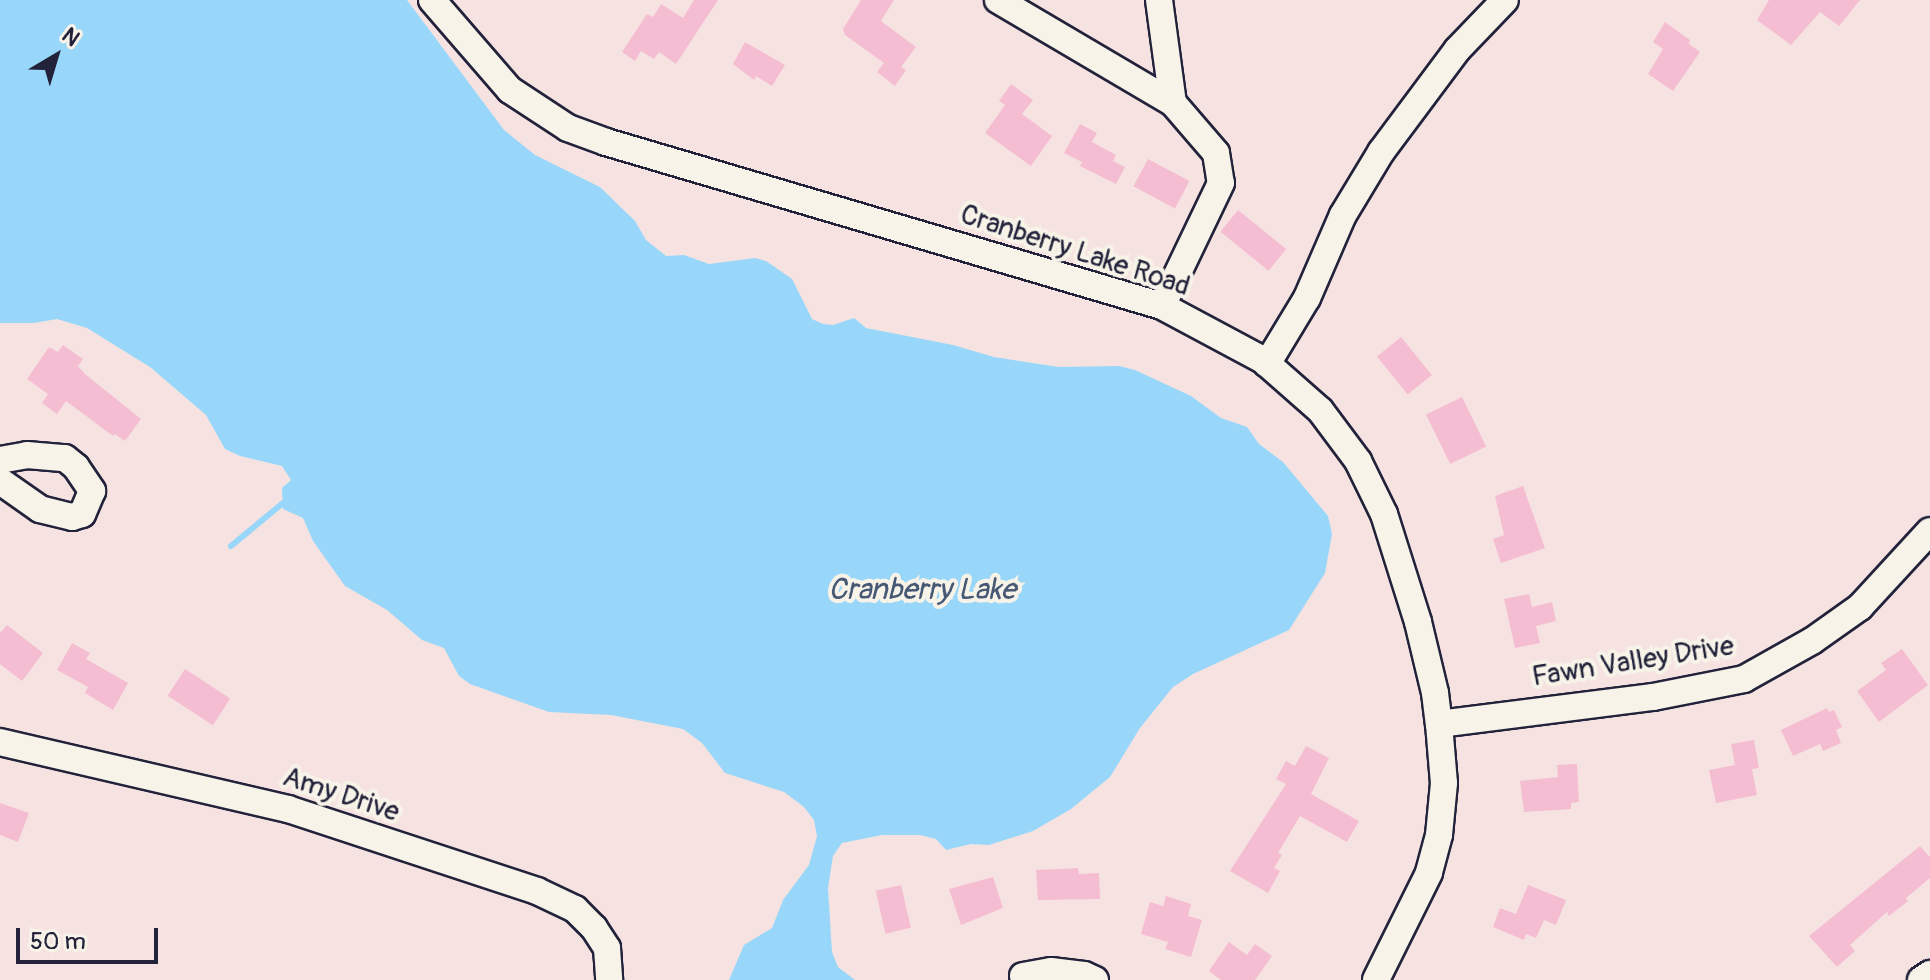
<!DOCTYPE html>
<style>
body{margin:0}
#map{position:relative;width:1930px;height:980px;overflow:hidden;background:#f6e3e1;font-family:Pangolin,sans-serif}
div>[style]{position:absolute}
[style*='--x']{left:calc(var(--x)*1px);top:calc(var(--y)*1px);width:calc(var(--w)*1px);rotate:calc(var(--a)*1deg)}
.water>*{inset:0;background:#99d7fa}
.stream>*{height:6px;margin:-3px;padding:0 3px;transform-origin:3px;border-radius:3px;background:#99d7fa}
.building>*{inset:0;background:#f5bdd2;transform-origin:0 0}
.roads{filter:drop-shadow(2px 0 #22223b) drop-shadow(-2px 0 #22223b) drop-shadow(0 2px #22223b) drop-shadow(0 -2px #22223b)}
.minor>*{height:26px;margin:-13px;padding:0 13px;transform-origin:13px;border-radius:13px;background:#f7f3e8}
span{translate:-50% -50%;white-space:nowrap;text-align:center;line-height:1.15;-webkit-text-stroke:8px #f7f3e8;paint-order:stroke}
.street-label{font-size:28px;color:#22223b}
.water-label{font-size:30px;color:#465874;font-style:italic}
.north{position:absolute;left:16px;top:16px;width:80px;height:80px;-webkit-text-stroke:6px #f7f3e8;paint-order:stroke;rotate:38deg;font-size:22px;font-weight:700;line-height:32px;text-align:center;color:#22223b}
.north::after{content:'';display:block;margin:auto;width:28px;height:36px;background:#22223b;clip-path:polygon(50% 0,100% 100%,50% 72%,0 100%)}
.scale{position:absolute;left:16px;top:928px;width:142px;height:36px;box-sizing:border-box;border:4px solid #22223b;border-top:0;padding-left:10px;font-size:24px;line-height:28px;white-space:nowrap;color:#22223b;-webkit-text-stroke:6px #f7f3e8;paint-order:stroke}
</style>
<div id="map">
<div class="water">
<div style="clip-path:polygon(0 0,407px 0,504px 130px,535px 155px,600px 187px,635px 221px,646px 240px,666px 256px,684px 255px,709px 264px,755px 258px,766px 261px,792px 279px,812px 319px,823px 324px,833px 325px,854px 318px,866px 328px,953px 345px,994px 357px,1059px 367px,1119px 366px,1135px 370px,1191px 396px,1221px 418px,1247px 427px,1259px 444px,1283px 462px,1328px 516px,1332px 534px,1325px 573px,1289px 630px,1193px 674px,1173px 687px,1140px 728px,1110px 777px,1071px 809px,1033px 831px,989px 845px,971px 844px,946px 850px,936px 839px,920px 835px,882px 835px,842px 843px,833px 856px,828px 888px,832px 952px,838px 967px,855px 980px,729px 980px,744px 945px,772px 928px,783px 900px,809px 865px,817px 836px,814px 820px,804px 807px,784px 792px,725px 773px,702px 743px,683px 729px,611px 715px,549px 712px,470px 684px,459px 676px,444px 648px,422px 640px,387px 610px,345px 586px,313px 541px,303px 518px,283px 509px,282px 488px,291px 480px,282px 466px,240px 456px,225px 449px,206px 415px,150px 367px,87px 328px,57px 319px,34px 323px,0 323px)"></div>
</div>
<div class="stream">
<div style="--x:231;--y:546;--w:67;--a:-39.6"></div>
</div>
<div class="building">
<div style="clip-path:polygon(694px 0,718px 0,676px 64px,659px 52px,654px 59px,641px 51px,635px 61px,622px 52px,647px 14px,653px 17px,661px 4px,683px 18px)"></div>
<div style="clip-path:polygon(861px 0,894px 0,881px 21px,916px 47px,901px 67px,906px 70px,895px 86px,877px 72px,884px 63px,845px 35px,843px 29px)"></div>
<div style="clip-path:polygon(1769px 0,1860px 0,1839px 26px,1820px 12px,1791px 45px,1757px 20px)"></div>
<div style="clip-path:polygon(1665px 22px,1690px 40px,1689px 44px,1700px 52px,1673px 91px,1648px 74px,1663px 49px,1653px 42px)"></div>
<div style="clip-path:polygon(745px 42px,785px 65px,772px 86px,756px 76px,754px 80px,733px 64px)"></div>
<div style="clip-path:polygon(1011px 84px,1033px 100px,1022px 114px,1052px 136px,1031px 166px,985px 133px,1005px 105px,999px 101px)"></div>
<div style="clip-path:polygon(1080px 124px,1097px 133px,1092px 142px,1116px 155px,1113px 161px,1125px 167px,1116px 184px,1080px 166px,1082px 162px,1064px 153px)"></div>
<div style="left:1148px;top:159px;width:47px;height:31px;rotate:28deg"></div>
<div style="left:1238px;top:210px;width:62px;height:28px;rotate:39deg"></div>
<div style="left:1401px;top:337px;width:49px;height:31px;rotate:51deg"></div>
<div style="clip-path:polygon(63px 345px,83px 359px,78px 366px,85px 374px,141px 419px,125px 441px,115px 434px,113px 436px,66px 401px,57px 414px,42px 403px,48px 394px,27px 379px,49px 347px,58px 352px)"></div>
<div style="left:1462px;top:397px;width:55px;height:40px;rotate:64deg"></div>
<div style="clip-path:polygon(1523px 486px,1545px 548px,1501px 563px,1493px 539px,1504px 535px,1495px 496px)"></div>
<div style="clip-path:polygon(1529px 594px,1532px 607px,1552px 602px,1556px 621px,1536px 626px,1540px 643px,1515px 648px,1504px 599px)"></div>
<div style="clip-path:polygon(7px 625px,43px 653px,22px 681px,0 664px,0 633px)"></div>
<div style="clip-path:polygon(72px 643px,90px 653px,86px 659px,128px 683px,113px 710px,85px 693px,88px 687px,57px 670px)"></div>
<div style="clip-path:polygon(1902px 649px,1928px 685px,1879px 722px,1857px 691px,1886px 670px,1881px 663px)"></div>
<div style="left:185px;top:669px;width:54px;height:32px;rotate:33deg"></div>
<div style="clip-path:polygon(1827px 708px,1829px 712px,1834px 710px,1842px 727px,1836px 730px,1841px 743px,1823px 751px,1820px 744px,1793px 756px,1781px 730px)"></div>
<div style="clip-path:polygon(1754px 740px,1759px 768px,1752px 769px,1757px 795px,1716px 803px,1709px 770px,1735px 765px,1731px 744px)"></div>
<div style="clip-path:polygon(1306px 746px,1329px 758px,1311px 794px,1359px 821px,1347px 842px,1300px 816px,1278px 853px,1282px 855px,1274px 868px,1280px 871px,1268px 893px,1230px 871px,1286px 784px,1276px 779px,1286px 761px,1295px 766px)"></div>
<div style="clip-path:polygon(1577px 764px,1579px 802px,1571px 803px,1571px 809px,1524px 812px,1520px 781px,1558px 777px,1557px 765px)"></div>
<div style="clip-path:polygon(0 803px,29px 813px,18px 842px,0 835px)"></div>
<div style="clip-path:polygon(1920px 846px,1930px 857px,1930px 878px,1906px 898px,1908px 901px,1889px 916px,1887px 912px,1850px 945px,1855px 951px,1837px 967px,1809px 936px)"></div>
<div style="clip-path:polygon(1078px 868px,1079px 874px,1099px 873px,1100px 899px,1038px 900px,1036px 870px)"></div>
<div style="clip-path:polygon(993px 877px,1003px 908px,961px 925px,949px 889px)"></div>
<div style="left:901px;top:885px;width:44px;height:26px;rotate:77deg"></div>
<div style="clip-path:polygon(1528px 885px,1566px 900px,1556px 925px,1544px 920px,1536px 938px,1526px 934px,1524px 940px,1493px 927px,1500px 908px,1516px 914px)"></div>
<div style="clip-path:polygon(1166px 896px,1191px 904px,1188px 916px,1202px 920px,1191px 957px,1165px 949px,1168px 942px,1141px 934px,1150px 902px,1163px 906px)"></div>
<div style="clip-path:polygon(1229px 942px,1247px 955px,1255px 944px,1272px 956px,1255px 980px,1221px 980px,1209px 971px)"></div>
</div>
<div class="roads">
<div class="minor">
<div style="--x:432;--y:0;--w:119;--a:49.1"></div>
<div style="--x:510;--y:90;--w:69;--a:33.2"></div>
<div style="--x:568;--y:128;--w:40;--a:20.2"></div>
<div style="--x:606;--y:142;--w:580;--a:16.43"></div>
<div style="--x:1162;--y:306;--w:115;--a:28.1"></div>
<div style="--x:1263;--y:360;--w:76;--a:41.3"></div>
<div style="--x:1320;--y:410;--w:64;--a:53.3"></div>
<div style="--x:1358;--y:461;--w:59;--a:63.9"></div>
<div style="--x:1384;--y:514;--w:113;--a:72.5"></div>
<div style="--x:1418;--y:622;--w:73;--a:76.5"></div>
<div style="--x:1435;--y:693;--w:31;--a:83"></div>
<div style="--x:1439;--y:724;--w:59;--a:85.2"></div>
<div style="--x:1444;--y:783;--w:52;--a:95.5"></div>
<div style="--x:1439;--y:835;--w:39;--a:105"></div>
<div style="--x:1429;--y:873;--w:119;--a:116.4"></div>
<div style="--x:998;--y:0;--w:203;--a:30.5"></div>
<div style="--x:1173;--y:103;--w:66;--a:49.3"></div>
<div style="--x:1216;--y:153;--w:30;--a:81"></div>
<div style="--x:1221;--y:183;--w:136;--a:115.6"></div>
<div style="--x:1159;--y:0;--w:104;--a:82.3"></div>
<div style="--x:1267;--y:364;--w:77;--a:-58.8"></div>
<div style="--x:1307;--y:298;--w:90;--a:-66.6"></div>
<div style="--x:1343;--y:215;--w:74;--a:-58.9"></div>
<div style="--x:1381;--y:152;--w:127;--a:-53.3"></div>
<div style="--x:1457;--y:50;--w:69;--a:-46.2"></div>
<div style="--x:0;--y:460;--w:27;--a:-10"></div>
<div style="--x:27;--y:455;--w:38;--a:5"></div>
<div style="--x:65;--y:458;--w:14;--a:39"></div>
<div style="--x:76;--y:467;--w:29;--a:56"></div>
<div style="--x:92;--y:491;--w:25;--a:113"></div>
<div style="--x:82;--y:514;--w:10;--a:163"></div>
<div style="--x:72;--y:517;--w:33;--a:-166"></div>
<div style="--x:40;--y:509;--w:49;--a:-145"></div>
<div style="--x:1439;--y:724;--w:216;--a:-7.2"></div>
<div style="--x:1653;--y:697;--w:93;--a:-11.2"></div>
<div style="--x:1744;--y:679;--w:78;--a:-29.2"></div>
<div style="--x:1812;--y:641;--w:59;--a:-35.3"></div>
<div style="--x:1860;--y:607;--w:103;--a:-47.4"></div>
<div style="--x:0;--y:742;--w:296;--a:13.1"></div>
<div style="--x:288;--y:809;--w:262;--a:18.2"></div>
<div style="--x:537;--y:891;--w:42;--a:25.3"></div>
<div style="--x:575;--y:909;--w:27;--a:45"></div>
<div style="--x:594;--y:928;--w:24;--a:57"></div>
<div style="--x:607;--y:948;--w:32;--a:86"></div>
<div style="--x:1023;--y:976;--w:28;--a:-10"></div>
<div style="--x:1051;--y:971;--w:33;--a:7"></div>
<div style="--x:1084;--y:975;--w:12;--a:24"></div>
<div style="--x:1921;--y:980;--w:11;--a:-34"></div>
</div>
</div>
<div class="street-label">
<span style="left:1075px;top:251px;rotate:18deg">Cranberry Lake Road</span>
<span style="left:1633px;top:662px;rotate:-9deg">Fawn Valley Drive</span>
<span style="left:341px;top:795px;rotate:18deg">Amy Drive</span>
</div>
<div class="water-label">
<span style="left:922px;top:590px">Cranberry Lake</span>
</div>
<div class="north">N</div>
<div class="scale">50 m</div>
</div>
